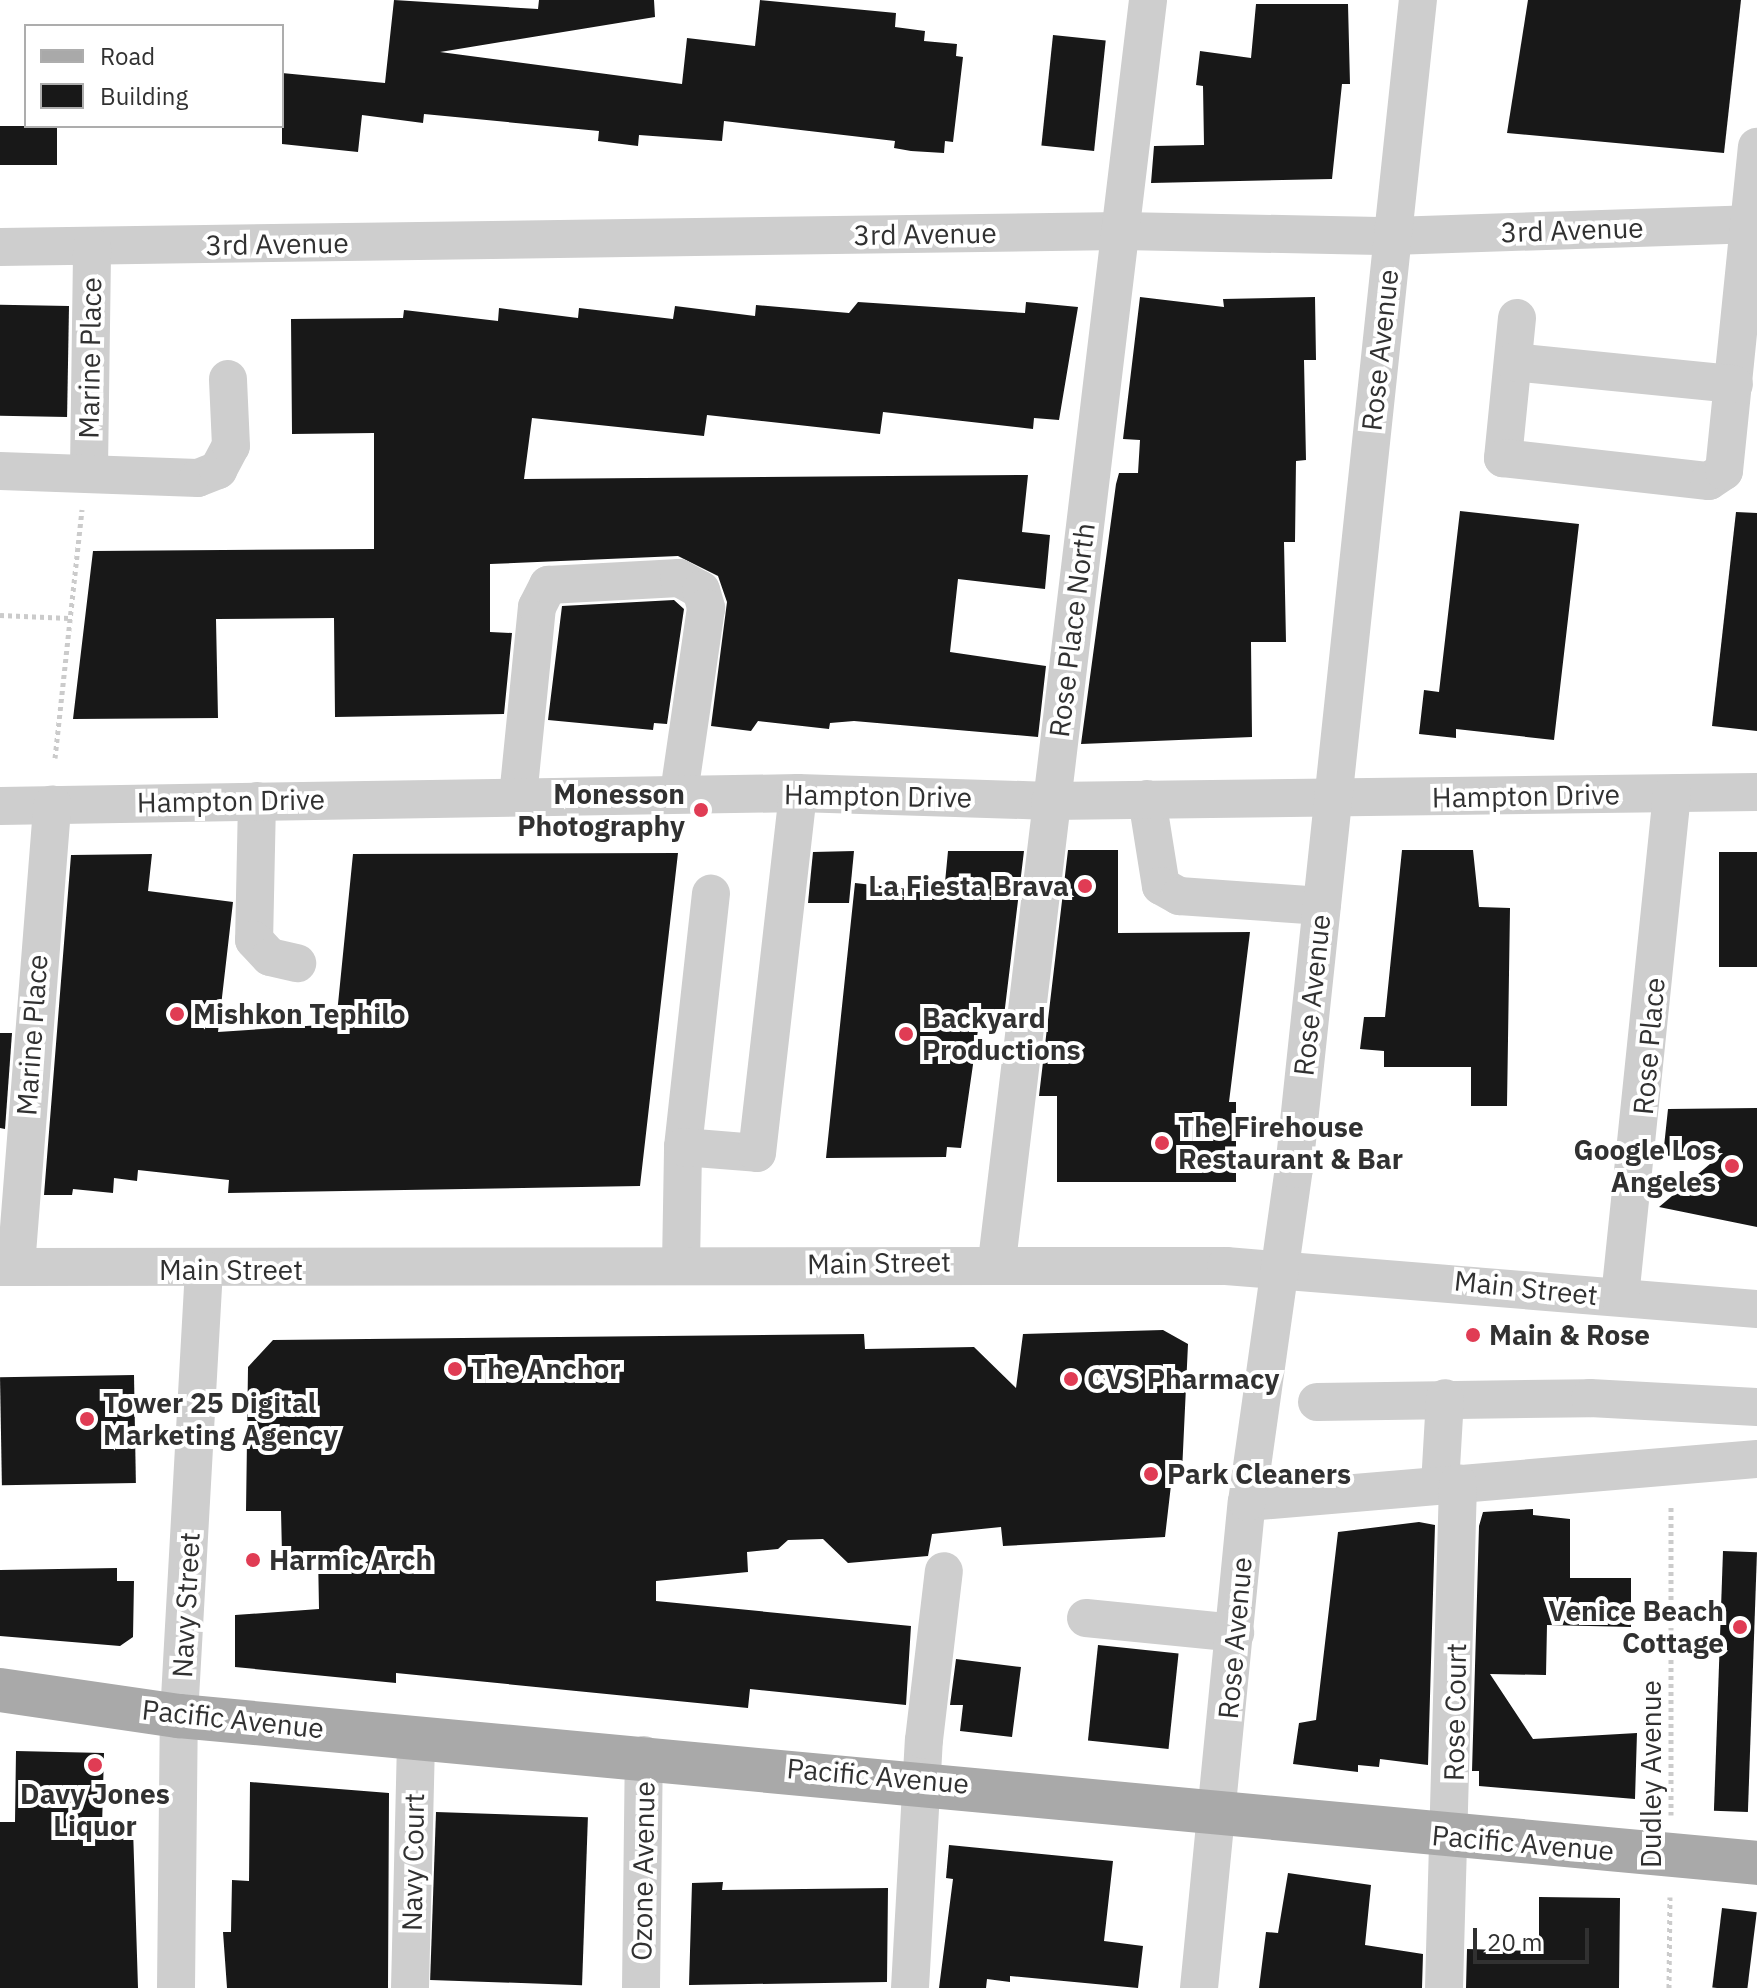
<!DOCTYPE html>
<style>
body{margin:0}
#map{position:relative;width:1757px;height:1988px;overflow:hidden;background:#fff;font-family:"IBM Plex Sans",sans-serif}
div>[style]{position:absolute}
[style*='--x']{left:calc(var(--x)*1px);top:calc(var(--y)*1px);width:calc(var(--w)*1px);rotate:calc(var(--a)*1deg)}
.building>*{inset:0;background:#181818;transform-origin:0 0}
.path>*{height:5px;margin-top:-2.5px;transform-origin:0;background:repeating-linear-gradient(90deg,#cbcbcb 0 4px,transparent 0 8px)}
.minor>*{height:38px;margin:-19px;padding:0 19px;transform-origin:19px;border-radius:19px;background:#cecece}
.major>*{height:44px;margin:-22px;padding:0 22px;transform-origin:22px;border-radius:22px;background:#a9a9a9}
.dots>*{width:22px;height:22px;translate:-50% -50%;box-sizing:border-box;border:4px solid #fff;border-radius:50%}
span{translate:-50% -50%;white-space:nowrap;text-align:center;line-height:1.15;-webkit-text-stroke:8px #fff;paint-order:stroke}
.street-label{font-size:28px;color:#313131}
.poi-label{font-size:28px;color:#313131;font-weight:700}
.right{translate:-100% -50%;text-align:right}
.left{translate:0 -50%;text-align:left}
.legend{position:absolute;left:24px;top:24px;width:260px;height:104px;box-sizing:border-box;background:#fff;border:2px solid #adadad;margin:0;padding:10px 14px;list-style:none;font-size:24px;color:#313131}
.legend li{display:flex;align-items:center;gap:16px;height:40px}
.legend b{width:40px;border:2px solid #adadad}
.scale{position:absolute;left:1473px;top:1928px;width:116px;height:36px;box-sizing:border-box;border:4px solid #313131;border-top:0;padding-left:10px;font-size:24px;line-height:28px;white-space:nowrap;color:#313131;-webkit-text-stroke:6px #fff;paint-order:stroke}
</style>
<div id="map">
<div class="building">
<div style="clip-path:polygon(394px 0,538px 9px,539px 0,654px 0,655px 17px,440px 52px,682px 84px,687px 38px,755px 46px,760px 0,896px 13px,895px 27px,925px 31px,924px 41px,957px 44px,956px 56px,963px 57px,953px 142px,945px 141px,944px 153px,911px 151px,894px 148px,895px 141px,724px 121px,722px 141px,639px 135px,638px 146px,598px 141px,599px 131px,424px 114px,423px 123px,362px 115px,358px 152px,282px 144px,282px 73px,385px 83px)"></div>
<div style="clip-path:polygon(1528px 0,1741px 0,1724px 153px,1507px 133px)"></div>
<div style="clip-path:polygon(1256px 4px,1348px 4px,1350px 84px,1342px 84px,1332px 179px,1151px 183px,1154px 146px,1204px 145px,1203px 86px,1196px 85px,1200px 51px,1251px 58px)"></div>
<div style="left:1053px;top:35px;width:53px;height:111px;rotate:6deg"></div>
<div style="left:0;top:126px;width:57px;height:39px"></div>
<div style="clip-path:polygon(1140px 297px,1224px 307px,1223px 299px,1315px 297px,1316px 360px,1304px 360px,1306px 460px,1296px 461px,1295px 542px,1284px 542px,1286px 642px,1251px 642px,1252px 737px,1081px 744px,1116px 484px,1119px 473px,1138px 473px,1140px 440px,1123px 439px)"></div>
<div style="clip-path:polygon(858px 302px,1025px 313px,1026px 302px,1078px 307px,1059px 420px,1034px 418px,1033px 429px,883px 412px,880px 434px,707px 415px,704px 436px,532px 418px,524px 479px,1028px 475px,1022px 532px,1050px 535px,1045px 589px,958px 579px,950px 652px,1046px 666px,1038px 737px,854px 721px,830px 723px,829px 729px,758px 721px,751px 731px,711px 726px,727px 602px,718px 576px,678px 556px,490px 564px,490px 632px,512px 633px,504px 714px,335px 717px,334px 618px,216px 619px,218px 718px,73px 719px,93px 551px,374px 549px,374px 433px,292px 434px,291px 319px,403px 318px,404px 310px,498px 321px,499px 308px,578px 318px,579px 308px,673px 319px,675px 306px,755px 316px,756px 305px,849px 313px)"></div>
<div style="left:69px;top:306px;width:111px;height:69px;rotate:91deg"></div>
<div style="clip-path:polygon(1460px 511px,1579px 524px,1554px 740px,1456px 729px,1456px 738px,1419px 734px,1424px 690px,1439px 692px)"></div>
<div style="clip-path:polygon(1736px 512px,1757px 513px,1757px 731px,1712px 726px)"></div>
<div style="clip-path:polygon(674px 600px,684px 609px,667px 724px,654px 723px,653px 730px,548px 720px,562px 606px)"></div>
<div style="clip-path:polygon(1068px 850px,1118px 850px,1118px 933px,1250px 932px,1229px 1102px,1236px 1102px,1236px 1182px,1057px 1182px,1057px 1096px,1039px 1096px)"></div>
<div style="clip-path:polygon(1402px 850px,1473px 850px,1479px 907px,1510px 908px,1507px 1106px,1471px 1106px,1471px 1067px,1384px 1067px,1384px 1051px,1360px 1049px,1364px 1017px,1385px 1017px)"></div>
<div style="clip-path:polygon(854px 851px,849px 903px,808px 903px,813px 852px)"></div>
<div style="clip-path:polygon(948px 851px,1024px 851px,1004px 1016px,980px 1016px,961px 1148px,947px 1147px,946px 1157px,826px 1158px,855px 883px,944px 893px)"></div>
<div style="left:1719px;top:852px;width:38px;height:115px"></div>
<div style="clip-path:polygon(678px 853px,640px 1186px,228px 1193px,229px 1180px,138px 1170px,137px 1181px,114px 1178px,113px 1193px,73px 1189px,72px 1195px,44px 1195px,71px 855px,152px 854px,148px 891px,233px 902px,218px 1032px,336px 1024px,353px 854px)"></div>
<div style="clip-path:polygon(0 1033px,12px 1033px,5px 1129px,0 1128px)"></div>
<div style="clip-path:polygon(1757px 1108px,1757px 1227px,1659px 1207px,1723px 1153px,1663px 1156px,1668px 1109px)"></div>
<div style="clip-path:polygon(1163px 1330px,1188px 1344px,1182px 1472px,1171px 1485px,1165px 1537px,1003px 1546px,1001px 1527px,932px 1534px,928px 1556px,848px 1563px,823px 1539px,788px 1540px,778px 1549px,747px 1552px,748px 1572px,656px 1581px,656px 1601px,911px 1626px,906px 1705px,750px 1689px,748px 1708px,396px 1673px,396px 1683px,235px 1667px,235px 1615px,319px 1609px,318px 1553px,282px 1554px,281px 1511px,246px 1511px,248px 1367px,273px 1340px,864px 1334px,865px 1349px,974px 1347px,1016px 1388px,1023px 1334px)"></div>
<div style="left:134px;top:1375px;width:108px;height:134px;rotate:89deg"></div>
<div style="clip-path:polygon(1533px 1509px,1533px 1515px,1570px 1519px,1570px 1578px,1631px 1578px,1631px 1627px,1547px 1625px,1546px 1675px,1490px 1674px,1533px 1739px,1637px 1733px,1635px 1799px,1479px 1786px,1479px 1771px,1472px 1771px,1479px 1526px,1483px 1512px)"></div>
<div style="clip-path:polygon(1419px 1522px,1435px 1525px,1428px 1765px,1380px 1759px,1379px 1767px,1358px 1765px,1358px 1772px,1293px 1764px,1299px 1723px,1316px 1720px,1338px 1532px)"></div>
<div style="left:1723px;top:1551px;width:34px;height:260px;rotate:2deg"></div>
<div style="clip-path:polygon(117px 1568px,117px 1581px,134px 1581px,133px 1637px,120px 1646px,0 1636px,0 1570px)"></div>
<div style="left:1098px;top:1645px;width:81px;height:96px;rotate:6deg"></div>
<div style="clip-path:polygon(956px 1659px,1021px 1667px,1012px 1737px,960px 1731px,963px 1705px,950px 1705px)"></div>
<div style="clip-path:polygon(16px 1751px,104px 1753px,102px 1827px,133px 1828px,138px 1988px,0 1988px,0 1822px,15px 1822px)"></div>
<div style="clip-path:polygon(250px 1782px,389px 1793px,388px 1988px,227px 1988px,223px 1932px,231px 1932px,232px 1880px,249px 1881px)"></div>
<div style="left:436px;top:1812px;width:152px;height:168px;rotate:2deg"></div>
<div style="clip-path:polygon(949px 1845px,1113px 1861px,1104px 1941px,1143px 1946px,1138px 1988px,1010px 1976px,1010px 1982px,987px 1979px,986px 1988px,939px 1988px,953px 1879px,946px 1878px)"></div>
<div style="clip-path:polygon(1288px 1873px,1371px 1885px,1365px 1945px,1423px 1954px,1422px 1988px,1259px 1988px,1266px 1932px,1278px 1933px)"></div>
<div style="clip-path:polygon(723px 1882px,722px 1890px,888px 1888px,887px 1982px,689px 1985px,692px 1883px)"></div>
<div style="clip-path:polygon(1539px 1897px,1620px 1898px,1619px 1988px,1466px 1988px,1467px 1949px,1539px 1951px)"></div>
<div style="left:1722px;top:1908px;width:35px;height:80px;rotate:7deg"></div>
</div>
<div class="path">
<div style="--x:0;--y:615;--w:69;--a:2.5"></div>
<div style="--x:55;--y:758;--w:250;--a:-83.8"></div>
<div style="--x:1671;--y:1815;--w:310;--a:-90"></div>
<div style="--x:1669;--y:1988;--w:91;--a:-89.4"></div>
</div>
<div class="minor">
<div style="--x:0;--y:247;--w:1121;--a:-0.82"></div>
<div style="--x:1121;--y:231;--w:271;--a:1.1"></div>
<div style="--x:1392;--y:236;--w:365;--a:-1.9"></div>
<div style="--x:1517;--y:318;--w:141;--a:95.7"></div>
<div style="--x:1503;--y:458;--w:207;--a:6.4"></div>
<div style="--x:1709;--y:481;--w:18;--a:-34"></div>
<div style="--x:1724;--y:471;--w:326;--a:-84.2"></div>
<div style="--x:1513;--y:362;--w:222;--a:5.7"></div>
<div style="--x:89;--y:469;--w:222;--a:-89.2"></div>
<div style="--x:0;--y:471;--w:198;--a:2"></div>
<div style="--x:198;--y:478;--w:22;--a:-22"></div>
<div style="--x:218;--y:470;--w:27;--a:-62"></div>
<div style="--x:231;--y:446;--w:67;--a:-92.6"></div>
<div style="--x:518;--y:797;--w:191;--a:-84.3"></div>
<div style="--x:537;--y:607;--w:25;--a:-63"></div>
<div style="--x:548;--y:585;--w:131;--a:-3.1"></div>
<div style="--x:679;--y:578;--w:25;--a:29"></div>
<div style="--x:701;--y:590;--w:19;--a:74"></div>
<div style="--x:706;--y:608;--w:188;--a:98.3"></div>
<div style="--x:1147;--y:799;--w:88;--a:80.9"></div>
<div style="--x:1161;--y:886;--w:21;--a:29"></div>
<div style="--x:1179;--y:896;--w:143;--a:4"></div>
<div style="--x:257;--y:801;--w:139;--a:91.2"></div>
<div style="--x:254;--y:940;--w:23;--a:47"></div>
<div style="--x:270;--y:957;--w:28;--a:13"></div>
<div style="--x:0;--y:806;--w:798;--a:-0.93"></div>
<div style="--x:798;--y:793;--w:252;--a:1.8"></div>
<div style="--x:1050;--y:801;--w:707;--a:-0.73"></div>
<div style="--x:683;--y:1147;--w:255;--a:-83.7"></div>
<div style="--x:997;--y:1261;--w:1270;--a:-83.17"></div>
<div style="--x:681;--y:1265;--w:118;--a:-89"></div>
<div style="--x:683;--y:1147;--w:74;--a:4.6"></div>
<div style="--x:757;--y:1153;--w:362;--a:-83.5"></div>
<div style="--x:16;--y:1266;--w:463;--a:-85.5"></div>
<div style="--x:0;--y:1267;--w:1226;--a:-0.05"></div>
<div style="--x:1226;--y:1266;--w:533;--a:4.63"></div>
<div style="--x:1620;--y:1297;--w:506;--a:-84.1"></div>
<div style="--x:1317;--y:1402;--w:273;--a:-0.8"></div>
<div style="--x:1590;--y:1398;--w:167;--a:3.1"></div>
<div style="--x:1440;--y:1485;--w:87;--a:-86.7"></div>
<div style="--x:1247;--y:1502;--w:512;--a:-4.82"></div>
<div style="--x:1086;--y:1618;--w:150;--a:5.7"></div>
<div style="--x:176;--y:1988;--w:272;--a:-89.4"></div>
<div style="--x:179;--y:1716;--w:447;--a:-86.8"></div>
<div style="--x:410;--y:1988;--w:252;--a:-88.6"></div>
<div style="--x:641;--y:1988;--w:233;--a:-89.3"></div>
<div style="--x:910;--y:1988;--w:248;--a:-86.8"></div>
<div style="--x:924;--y:1740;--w:170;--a:-83.3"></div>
<div style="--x:1199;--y:1988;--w:488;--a:-84.4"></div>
<div style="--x:1247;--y:1502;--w:336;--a:-82"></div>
<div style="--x:1294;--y:1169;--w:1176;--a:-83.95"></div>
<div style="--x:1444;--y:1988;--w:505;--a:-88.41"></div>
</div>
<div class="major">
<div style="--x:0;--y:1690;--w:181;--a:8.3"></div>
<div style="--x:179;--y:1716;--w:1585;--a:5.32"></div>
</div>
<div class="dots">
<div style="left:701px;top:810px;background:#e03c54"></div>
<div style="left:1085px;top:886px;background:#e03c54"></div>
<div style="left:177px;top:1014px;background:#e03c54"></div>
<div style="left:906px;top:1034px;background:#e03c54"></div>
<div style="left:1162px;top:1143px;background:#e03c54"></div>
<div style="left:1732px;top:1166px;background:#e03c54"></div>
<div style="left:1473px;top:1335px;background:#e03c54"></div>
<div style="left:455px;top:1369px;background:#e03c54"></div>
<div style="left:1071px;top:1379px;background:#e03c54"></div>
<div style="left:87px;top:1419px;background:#e03c54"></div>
<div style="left:1151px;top:1474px;background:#e03c54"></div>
<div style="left:253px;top:1560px;background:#e03c54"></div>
<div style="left:1740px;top:1627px;background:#e03c54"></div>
<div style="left:95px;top:1765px;background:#e03c54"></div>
</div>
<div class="street-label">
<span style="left:1572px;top:230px;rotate:-2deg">3rd Avenue</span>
<span style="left:925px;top:234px;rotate:-1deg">3rd Avenue</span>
<span style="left:277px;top:244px;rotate:-1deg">3rd Avenue</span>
<span style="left:1380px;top:350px;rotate:-84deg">Rose Avenue</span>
<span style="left:90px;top:358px;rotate:-89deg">Marine Place</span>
<span style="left:1072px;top:630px;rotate:-83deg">Rose Place North</span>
<span style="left:878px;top:796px;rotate:1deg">Hampton Drive</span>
<span style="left:1526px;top:796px;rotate:-1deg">Hampton Drive</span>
<span style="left:231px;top:801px;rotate:-1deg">Hampton Drive</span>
<span style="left:1312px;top:995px;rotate:-84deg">Rose Avenue</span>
<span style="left:32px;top:1035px;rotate:-86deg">Marine Place</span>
<span style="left:1649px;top:1046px;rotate:-85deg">Rose Place</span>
<span style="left:879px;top:1263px;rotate:-1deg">Main Street</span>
<span style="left:231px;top:1270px">Main Street</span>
<span style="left:1526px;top:1288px;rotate:6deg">Main Street</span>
<span style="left:186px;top:1605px;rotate:-87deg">Navy Street</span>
<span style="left:1235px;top:1638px;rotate:-85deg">Rose Avenue</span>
<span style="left:1455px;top:1712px;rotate:-89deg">Rose Court</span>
<span style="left:233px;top:1719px;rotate:6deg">Pacific Avenue</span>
<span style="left:1651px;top:1774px;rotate:-90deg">Dudley Avenue</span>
<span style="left:878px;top:1776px;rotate:5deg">Pacific Avenue</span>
<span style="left:1523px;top:1843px;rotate:5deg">Pacific Avenue</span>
<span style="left:413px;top:1862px;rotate:-89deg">Navy Court</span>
<span style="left:643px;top:1871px;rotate:-89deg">Ozone Avenue</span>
</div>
<div class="poi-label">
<span class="right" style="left:685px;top:810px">Monesson<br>Photography</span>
<span class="right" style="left:1069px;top:886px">La Fiesta Brava</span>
<span class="left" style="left:193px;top:1014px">Mishkon Tephilo</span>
<span class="left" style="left:922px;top:1034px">Backyard<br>Productions</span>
<span class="left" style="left:1178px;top:1143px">The Firehouse<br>Restaurant &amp; Bar</span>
<span class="right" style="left:1716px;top:1166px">Google Los<br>Angeles</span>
<span class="left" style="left:1489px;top:1335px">Main &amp; Rose</span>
<span class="left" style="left:471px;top:1369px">The Anchor</span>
<span class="left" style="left:1087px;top:1379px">CVS Pharmacy</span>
<span class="left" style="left:103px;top:1419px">Tower 25 Digital<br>Marketing Agency</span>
<span class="left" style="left:1167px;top:1474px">Park Cleaners</span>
<span class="left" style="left:269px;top:1560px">Harmic Arch</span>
<span class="right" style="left:1724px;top:1627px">Venice Beach<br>Cottage</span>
<span style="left:95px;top:1810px">Davy Jones<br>Liquor</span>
</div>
<ul class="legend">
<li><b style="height:10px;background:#a9a9a9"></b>Road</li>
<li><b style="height:22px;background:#181818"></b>Building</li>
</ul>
<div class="scale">20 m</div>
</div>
